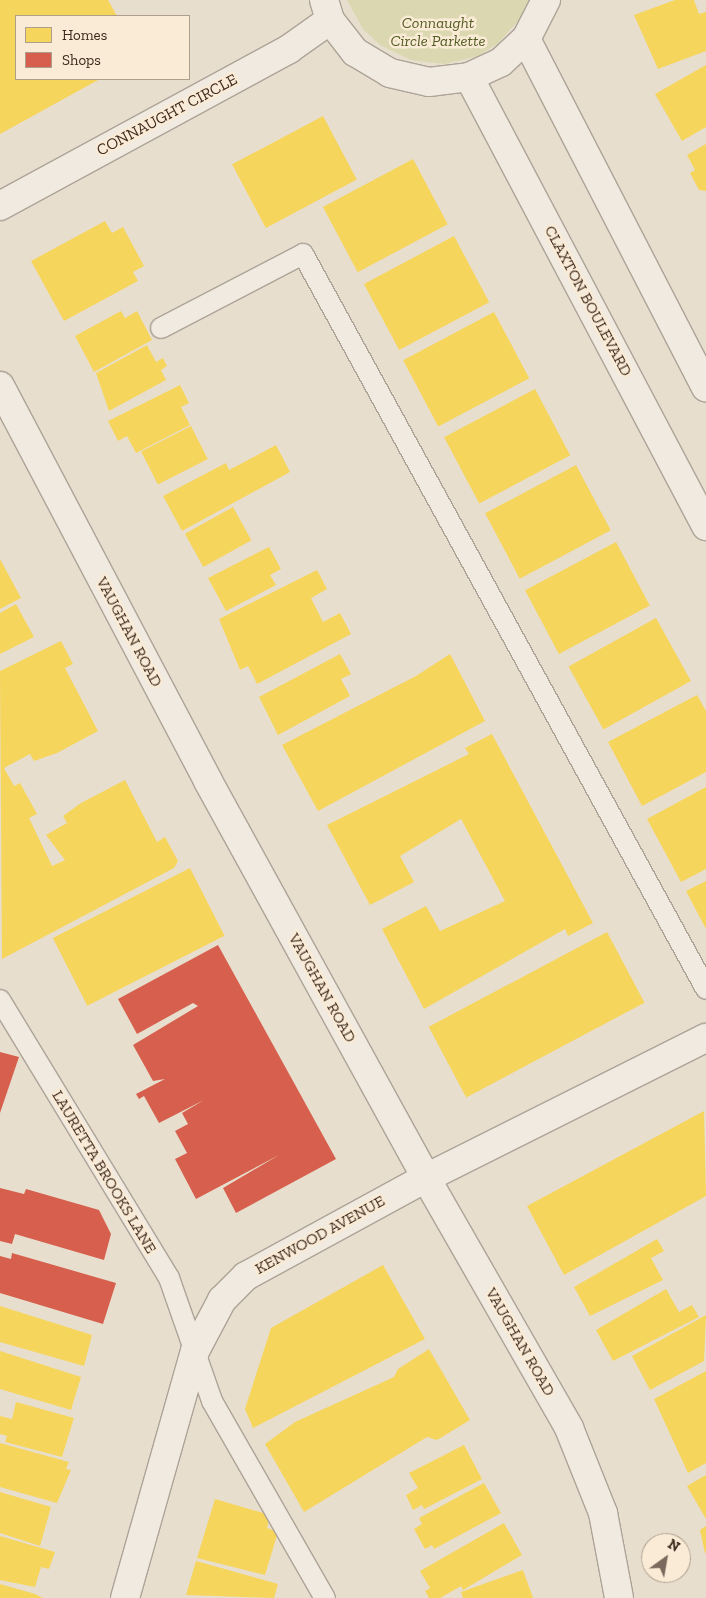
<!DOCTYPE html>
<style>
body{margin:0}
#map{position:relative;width:706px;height:1598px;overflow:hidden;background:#e8dece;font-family:"Zilla Slab",serif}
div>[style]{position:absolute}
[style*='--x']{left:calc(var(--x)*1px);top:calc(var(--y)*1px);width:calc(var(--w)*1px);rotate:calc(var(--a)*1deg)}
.green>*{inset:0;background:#dbd7b0}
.homes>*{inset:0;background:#f6d55c;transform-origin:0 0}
.shops>*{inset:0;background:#d6604d}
.roads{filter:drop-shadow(1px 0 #ada397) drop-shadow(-1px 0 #ada397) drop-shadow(0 1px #ada397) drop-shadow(0 -1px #ada397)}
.service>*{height:20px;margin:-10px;padding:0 10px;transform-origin:10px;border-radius:10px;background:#f0eae1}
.minor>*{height:28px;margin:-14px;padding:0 14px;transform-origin:14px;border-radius:14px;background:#f0eae1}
.tertiary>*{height:28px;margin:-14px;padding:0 14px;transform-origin:14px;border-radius:14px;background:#f0eae1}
span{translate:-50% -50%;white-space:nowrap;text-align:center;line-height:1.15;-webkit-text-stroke:5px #f9ebd5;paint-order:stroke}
.park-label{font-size:16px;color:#535c22;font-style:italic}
.street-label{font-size:16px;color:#3e2a1e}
.legend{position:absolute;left:15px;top:15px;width:175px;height:65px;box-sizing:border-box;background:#f9ebd5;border:1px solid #ae9e8c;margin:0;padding:6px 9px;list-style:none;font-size:15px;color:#3e2a1e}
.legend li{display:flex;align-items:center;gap:10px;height:25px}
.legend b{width:25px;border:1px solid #ae9e8c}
.north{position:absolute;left:641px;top:1533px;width:50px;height:50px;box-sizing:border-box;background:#f9ebd5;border:1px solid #ae9e8c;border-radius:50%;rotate:32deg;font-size:14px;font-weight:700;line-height:20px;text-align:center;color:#3e2a1e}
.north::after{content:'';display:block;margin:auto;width:18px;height:22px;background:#7a695c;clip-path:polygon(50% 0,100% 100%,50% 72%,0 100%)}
</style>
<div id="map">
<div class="green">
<div style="clip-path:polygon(347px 0,529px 0,520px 19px,497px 44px,478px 56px,444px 64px,411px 60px,380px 45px,363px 29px)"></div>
</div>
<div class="homes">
<div style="clip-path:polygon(0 0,108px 0,117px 16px,16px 16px,16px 79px,100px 79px,0 134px)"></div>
<div style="clip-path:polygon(675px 0,694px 0,699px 14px,706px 12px,706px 51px,658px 69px,634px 15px)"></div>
<div style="clip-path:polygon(706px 65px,706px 127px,682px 141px,655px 94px)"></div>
<div style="left:323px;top:116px;width:72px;height:103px;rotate:62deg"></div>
<div style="clip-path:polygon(706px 144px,706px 191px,699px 190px,690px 173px,695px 170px,687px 155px)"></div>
<div style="left:413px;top:159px;width:74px;height:102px;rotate:62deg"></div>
<div style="clip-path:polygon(105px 221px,112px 233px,123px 227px,144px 266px,133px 272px,138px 281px,64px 321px,31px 261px)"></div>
<div style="left:454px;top:236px;width:75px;height:102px;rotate:62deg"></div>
<div style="clip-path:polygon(121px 311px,125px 318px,137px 311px,152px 340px,94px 372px,75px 336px)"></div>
<div style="left:494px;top:312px;width:75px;height:103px;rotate:62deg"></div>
<div style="clip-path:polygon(147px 345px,156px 362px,163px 358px,167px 366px,161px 370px,166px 380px,109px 411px,96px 373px)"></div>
<div style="clip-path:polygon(180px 385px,189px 403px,181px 407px,190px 425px,136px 453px,127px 436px,118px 441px,108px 421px)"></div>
<div style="left:535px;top:389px;width:75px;height:103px;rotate:62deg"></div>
<div style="left:191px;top:426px;width:37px;height:56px;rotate:63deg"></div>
<div style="clip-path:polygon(276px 445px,290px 472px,182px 531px,163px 496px,226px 463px,229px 470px)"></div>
<div style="left:576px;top:465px;width:74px;height:103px;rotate:62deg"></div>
<div style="left:233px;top:507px;width:38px;height:55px;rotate:61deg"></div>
<div style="left:616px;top:542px;width:72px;height:103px;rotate:62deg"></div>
<div style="clip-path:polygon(269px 547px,281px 569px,270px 575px,276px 585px,226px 611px,208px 578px)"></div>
<div style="clip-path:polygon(0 559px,21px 598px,0 609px)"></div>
<div style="clip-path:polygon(317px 570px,327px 589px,311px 598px,323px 622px,340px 613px,351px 634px,257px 684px,248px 666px,240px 670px,219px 619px)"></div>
<div style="clip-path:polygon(16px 604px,34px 637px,0 654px,0 613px)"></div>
<div style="left:656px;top:618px;width:72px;height:100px;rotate:61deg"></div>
<div style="clip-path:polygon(61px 641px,73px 664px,65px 668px,98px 731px,57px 753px,34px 761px,30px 754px,4px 768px,14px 786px,20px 783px,37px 814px,29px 818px,52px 866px,65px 860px,46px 835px,67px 823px,63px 816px,81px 803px,125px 780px,157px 842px,165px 837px,178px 861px,174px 868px,2px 959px,0 671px)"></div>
<div style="clip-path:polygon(340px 654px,351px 674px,341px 679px,350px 696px,278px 735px,259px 697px)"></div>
<div style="clip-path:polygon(450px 654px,485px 721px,318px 811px,282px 745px,416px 676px)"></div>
<div style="clip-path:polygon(697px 695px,706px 711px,706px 772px,642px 806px,608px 742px)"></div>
<div style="clip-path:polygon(492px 734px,593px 923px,568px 936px,565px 929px,424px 1009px,382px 929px,426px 906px,440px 931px,505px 901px,461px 819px,400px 856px,414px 882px,370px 905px,327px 825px,469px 754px,465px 748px)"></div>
<div style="clip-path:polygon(706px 787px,706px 869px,681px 882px,647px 819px)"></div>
<div style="left:190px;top:868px;width:76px;height:154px;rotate:63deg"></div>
<div style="clip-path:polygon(706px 881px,706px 929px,686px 891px)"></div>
<div style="left:607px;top:932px;width:80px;height:202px;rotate:62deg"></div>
<div style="clip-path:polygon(704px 1111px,706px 1196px,564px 1275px,527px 1206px)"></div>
<div style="clip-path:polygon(657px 1239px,664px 1251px,651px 1258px,663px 1280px,590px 1316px,574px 1287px)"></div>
<div style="clip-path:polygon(383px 1265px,425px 1339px,253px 1428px,245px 1409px,271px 1328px)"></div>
<div style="clip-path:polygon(666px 1289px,679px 1312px,692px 1305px,699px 1317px,613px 1361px,596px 1330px)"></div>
<div style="clip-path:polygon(0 1306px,92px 1335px,84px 1366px,0 1342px)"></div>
<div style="clip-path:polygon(706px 1315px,704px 1361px,650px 1390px,632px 1356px)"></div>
<div style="clip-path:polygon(429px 1349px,470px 1420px,437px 1440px,427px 1437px,304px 1512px,265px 1444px,295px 1422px,394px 1377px,398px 1369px)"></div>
<div style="clip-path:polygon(0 1351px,81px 1377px,71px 1410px,0 1389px)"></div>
<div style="clip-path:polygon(706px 1371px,706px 1463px,688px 1473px,654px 1399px)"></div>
<div style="clip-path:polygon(16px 1402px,74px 1418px,62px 1457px,5px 1442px,7px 1436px,0 1434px,0 1416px,12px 1419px)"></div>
<div style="clip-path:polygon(0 1443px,69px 1462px,66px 1469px,71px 1470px,57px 1503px,0 1487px)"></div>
<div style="clip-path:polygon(464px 1445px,482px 1479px,424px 1509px,422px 1505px,413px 1510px,406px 1495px,418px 1488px,409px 1473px)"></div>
<div style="clip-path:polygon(706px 1475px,706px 1519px,687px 1486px)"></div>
<div style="clip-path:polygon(484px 1483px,501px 1513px,434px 1549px,432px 1545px,425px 1549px,414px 1529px,422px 1524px,419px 1518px)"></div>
<div style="clip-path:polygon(0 1492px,51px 1507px,40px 1546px,0 1533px)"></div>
<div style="clip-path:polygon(215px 1499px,270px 1515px,267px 1528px,278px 1532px,265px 1575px,197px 1558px)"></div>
<div style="clip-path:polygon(504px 1523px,522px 1555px,463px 1590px,461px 1586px,440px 1598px,429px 1598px,425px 1591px,430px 1588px,420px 1571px)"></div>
<div style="clip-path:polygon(706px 1526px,706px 1553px,705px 1553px,700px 1530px)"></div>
<div style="clip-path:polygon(0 1536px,55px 1552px,49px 1569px,41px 1567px,35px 1587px,0 1580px)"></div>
<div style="clip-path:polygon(196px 1561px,278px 1584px,274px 1598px,186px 1595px)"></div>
<div style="clip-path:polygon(523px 1570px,533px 1598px,463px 1598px,461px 1592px)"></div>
<div style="clip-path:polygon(0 1584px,35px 1594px,43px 1598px,0 1598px)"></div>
</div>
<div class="shops">
<div style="clip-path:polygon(218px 945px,336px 1159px,236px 1213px,223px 1188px,279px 1155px,196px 1199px,175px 1159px,187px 1153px,175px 1131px,188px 1124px,182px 1113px,204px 1100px,159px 1123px,144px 1096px,139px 1099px,136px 1094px,165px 1079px,153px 1081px,133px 1045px,198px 1006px,193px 1003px,137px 1034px,118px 999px)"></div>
<div style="clip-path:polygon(0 1052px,19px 1057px,0 1113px)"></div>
<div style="clip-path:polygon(0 1188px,24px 1194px,26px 1189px,99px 1210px,111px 1234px,104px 1260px,15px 1234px,12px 1244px,0 1241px)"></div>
<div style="clip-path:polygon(12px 1253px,116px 1283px,103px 1324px,0 1293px,0 1256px,11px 1259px)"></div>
</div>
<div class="roads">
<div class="service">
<div style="--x:161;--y:328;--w:160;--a:-27.5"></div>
<div style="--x:303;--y:254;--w:838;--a:61.26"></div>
<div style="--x:0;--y:1000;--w:325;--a:58.7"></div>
<div style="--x:169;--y:1278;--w:130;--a:70.7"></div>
<div style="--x:212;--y:1401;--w:227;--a:60.2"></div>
</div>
<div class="minor">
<div style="--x:324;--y:0;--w:21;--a:73"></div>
<div style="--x:330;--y:20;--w:41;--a:52"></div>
<div style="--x:355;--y:52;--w:41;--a:31"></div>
<div style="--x:390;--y:73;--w:40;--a:13"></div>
<div style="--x:429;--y:82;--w:40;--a:-7.1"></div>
<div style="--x:469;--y:77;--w:35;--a:-25"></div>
<div style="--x:501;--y:62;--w:34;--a:-43"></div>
<div style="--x:526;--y:39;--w:44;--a:-62.9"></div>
<div style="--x:526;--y:39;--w:392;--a:62.7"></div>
<div style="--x:469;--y:77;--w:508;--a:62.17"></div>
<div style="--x:0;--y:206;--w:329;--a:-28.5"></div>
<div style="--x:289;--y:49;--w:50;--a:-35.3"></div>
<div style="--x:125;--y:1598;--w:257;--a:-74.2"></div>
<div style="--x:195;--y:1351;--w:58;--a:-62.1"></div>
<div style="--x:222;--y:1300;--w:34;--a:-45"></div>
<div style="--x:246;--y:1276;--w:205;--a:-28.6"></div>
<div style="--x:426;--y:1178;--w:313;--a:-26.6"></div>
</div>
<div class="tertiary">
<div style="--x:0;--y:386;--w:446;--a:62.2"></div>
<div style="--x:208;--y:781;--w:453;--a:61.2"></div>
<div style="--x:426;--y:1178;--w:288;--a:60.2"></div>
<div style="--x:569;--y:1428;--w:92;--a:68.2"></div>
<div style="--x:603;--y:1513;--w:86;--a:79.3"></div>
</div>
</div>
<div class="park-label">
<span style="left:438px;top:32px">Connaught<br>Circle Parkette</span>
</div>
<div class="street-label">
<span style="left:167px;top:115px;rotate:-28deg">CONNAUGHT CIRCLE</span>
<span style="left:588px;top:301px;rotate:62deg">CLAXTON BOULEVARD</span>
<span style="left:129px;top:632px;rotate:62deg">VAUGHAN ROAD</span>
<span style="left:322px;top:988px;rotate:61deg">VAUGHAN ROAD</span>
<span style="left:104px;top:1172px;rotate:59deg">LAURETTA BROOKS LANE</span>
<span style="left:320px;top:1235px;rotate:-29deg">KENWOOD AVENUE</span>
<span style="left:520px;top:1342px;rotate:60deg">VAUGHAN ROAD</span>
</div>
<ul class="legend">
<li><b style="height:14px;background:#f6d55c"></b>Homes</li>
<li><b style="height:14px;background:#d6604d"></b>Shops</li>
</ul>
<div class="north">N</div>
</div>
